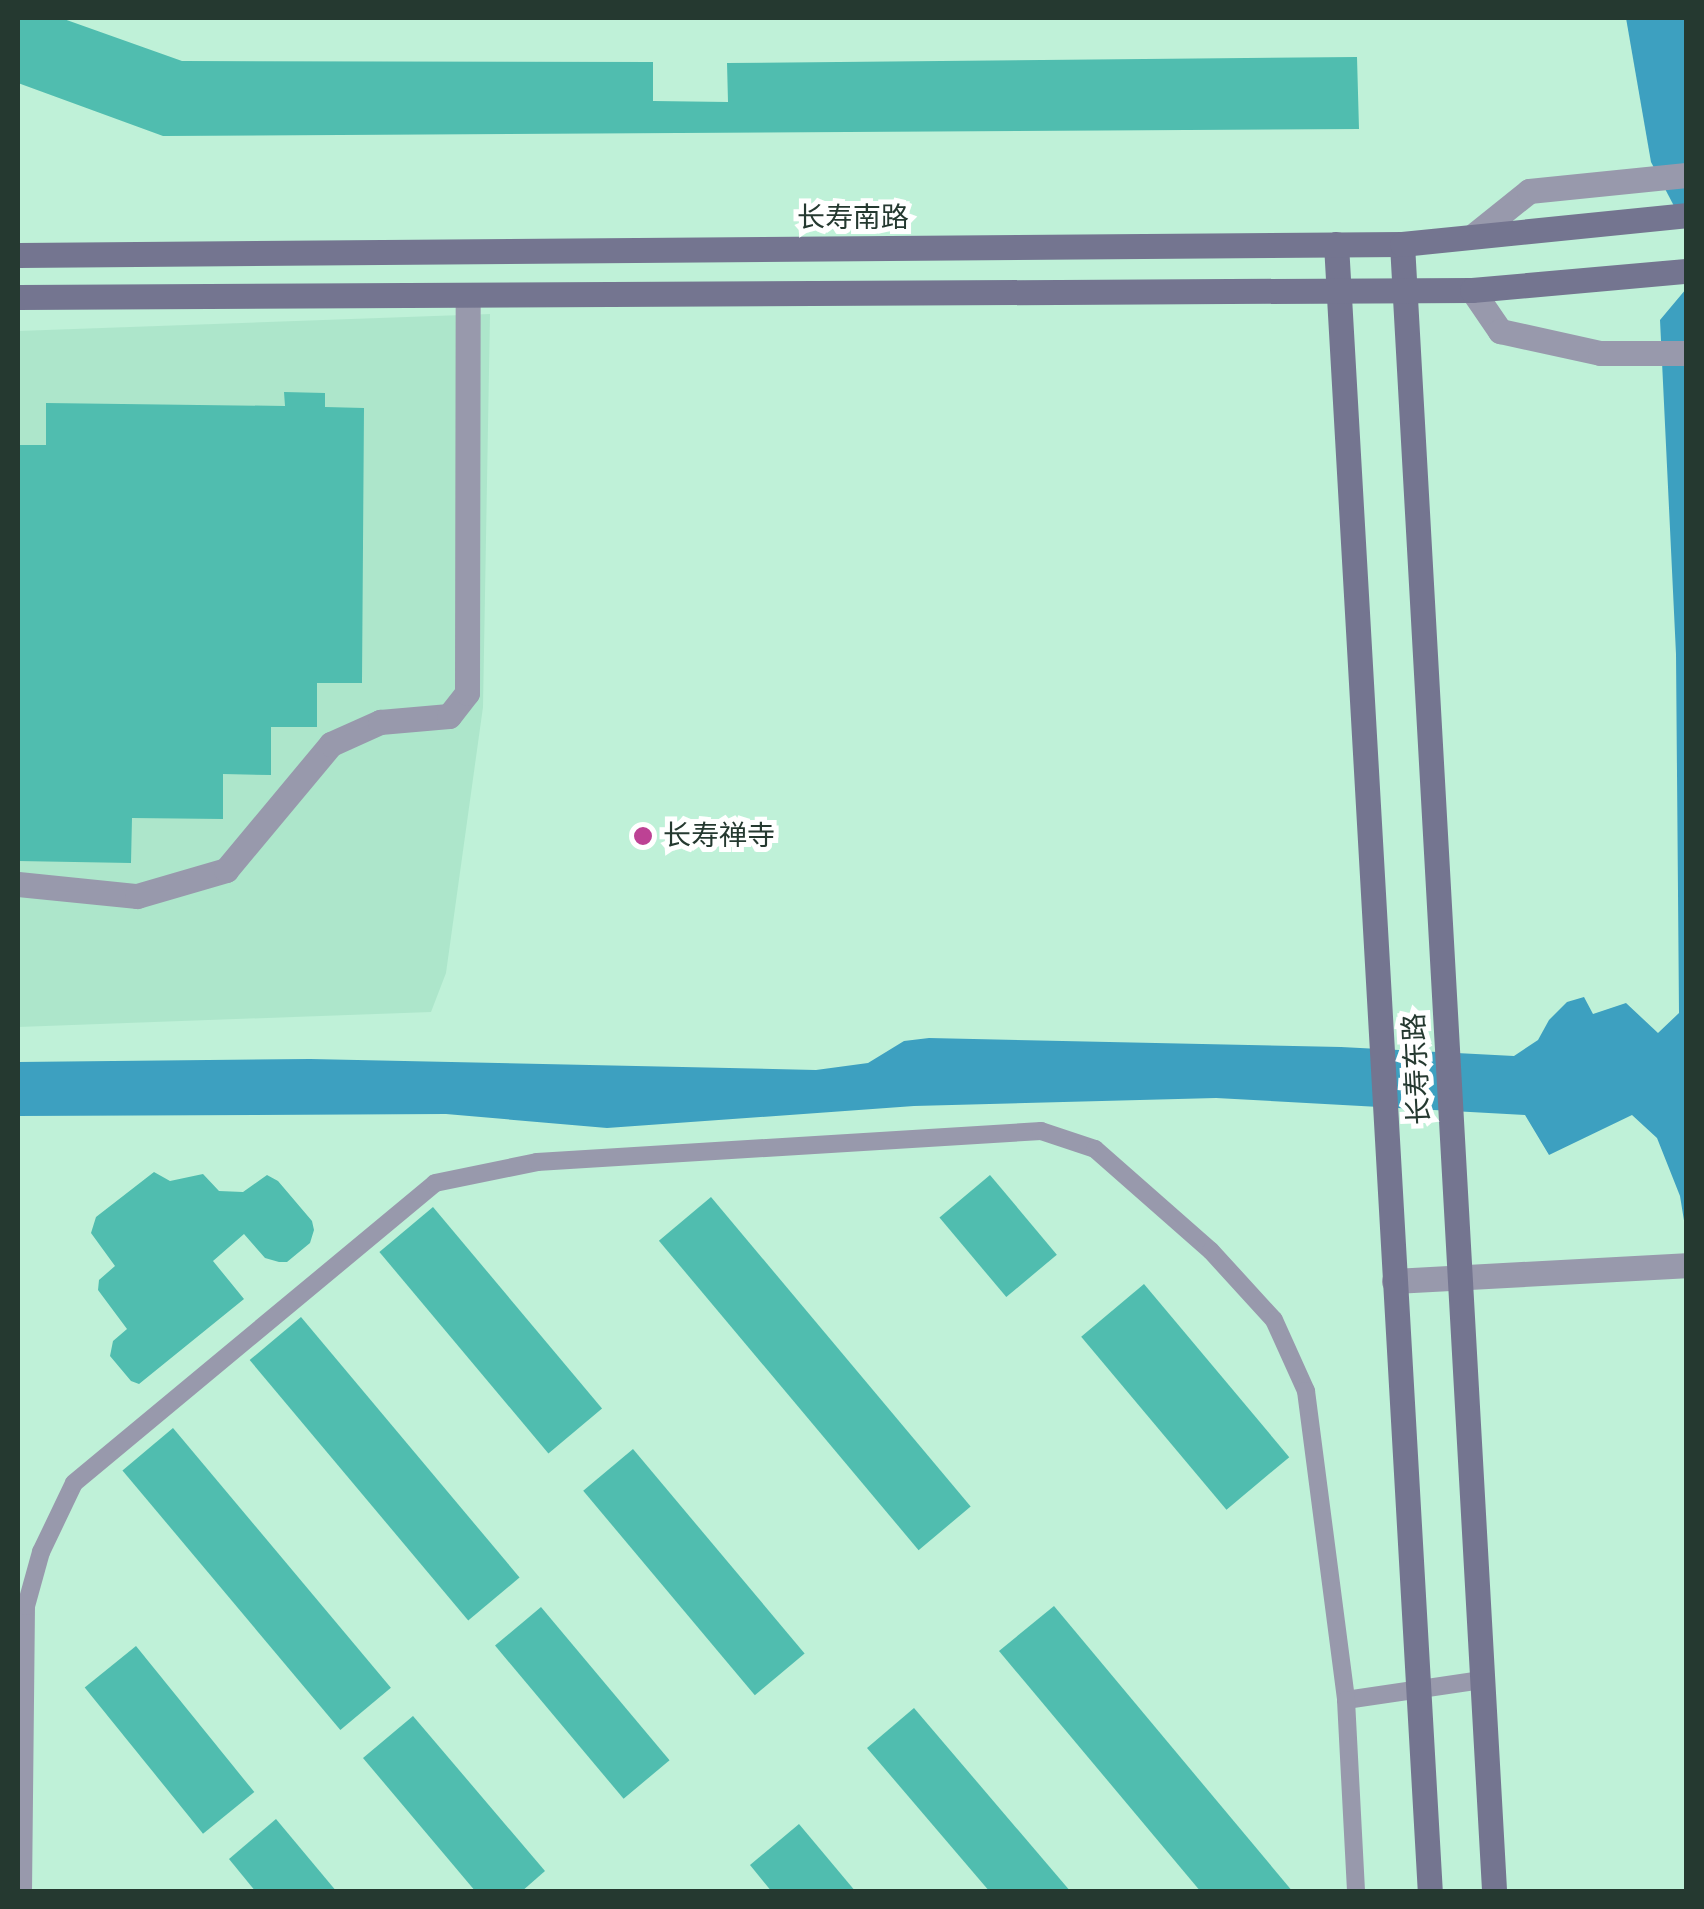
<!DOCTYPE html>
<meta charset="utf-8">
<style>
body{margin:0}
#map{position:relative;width:1704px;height:1909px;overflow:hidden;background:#bff1d8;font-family:Arial,"Noto Sans SC",sans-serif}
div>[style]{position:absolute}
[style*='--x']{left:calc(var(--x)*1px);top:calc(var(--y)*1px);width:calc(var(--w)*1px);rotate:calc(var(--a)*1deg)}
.built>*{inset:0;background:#ade6cb}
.water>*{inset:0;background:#3da0c0}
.building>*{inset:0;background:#50bdaf;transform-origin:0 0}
.service>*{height:18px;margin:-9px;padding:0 9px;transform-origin:9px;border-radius:9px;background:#9899ac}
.minor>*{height:25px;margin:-12.5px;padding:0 12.5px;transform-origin:12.5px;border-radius:12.5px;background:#9899ac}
.secondary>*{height:25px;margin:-12.5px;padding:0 12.5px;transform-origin:12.5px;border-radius:12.5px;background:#747590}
.dots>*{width:28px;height:28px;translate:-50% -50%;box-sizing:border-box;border:5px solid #fff;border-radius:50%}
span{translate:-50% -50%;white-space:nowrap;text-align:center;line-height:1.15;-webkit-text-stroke:10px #fff;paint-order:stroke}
.street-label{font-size:28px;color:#253930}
.poi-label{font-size:28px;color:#253930}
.left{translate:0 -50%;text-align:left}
.frame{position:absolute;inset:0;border:20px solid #253930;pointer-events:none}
</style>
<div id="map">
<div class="built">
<div style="clip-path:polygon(490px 314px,483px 707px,446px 973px,431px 1012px,18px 1027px,18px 331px)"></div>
</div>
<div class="water">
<div style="clip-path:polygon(1626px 18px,1686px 18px,1686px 229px,1651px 162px)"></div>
<div style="clip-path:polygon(1686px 289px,1686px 1233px,1680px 1196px,1657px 1138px,1632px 1115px,1549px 1155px,1525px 1115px,1216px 1098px,914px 1106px,607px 1128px,446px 1114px,18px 1116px,18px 1062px,310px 1059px,816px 1070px,868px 1063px,904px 1041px,929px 1038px,1341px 1047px,1514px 1056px,1538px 1040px,1549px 1020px,1567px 1002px,1584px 997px,1593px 1014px,1626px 1003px,1658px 1033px,1679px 1013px,1676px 654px,1660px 320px)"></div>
</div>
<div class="building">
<div style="clip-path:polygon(18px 18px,61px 18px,182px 61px,653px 62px,653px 101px,728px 102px,727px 63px,1357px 57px,1359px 129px,163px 136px,18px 83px)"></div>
<div style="clip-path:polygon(284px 392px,325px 393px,325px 407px,364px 408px,362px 683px,317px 683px,317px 727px,271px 727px,271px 775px,223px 774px,223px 819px,132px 818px,131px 863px,18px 861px,18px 445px,46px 445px,46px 403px,285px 406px)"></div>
<div style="clip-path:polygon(154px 1172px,170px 1181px,203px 1174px,219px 1191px,243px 1192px,267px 1175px,278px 1181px,312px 1221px,314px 1230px,310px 1243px,287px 1262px,279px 1262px,265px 1258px,244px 1234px,213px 1261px,244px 1299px,139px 1384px,131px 1381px,110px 1356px,113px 1341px,127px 1329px,98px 1290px,99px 1280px,115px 1266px,91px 1233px,96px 1217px)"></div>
<div style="left:990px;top:1175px;width:104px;height:66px;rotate:50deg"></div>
<div style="left:711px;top:1197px;width:404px;height:68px;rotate:50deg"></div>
<div style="left:433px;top:1207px;width:263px;height:70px;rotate:50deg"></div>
<div style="left:1144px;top:1284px;width:226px;height:82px;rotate:50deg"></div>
<div style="left:301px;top:1317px;width:340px;height:67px;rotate:50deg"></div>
<div style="left:173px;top:1428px;width:339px;height:66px;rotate:50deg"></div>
<div style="left:633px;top:1449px;width:267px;height:65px;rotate:50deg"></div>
<div style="clip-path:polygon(1054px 1606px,1293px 1892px,1201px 1892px,999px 1651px)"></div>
<div style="left:541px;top:1607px;width:200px;height:60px;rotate:50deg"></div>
<div style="left:136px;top:1646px;width:188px;height:66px;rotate:51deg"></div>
<div style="clip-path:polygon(914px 1708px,1071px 1892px,990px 1892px,867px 1748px)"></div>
<div style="clip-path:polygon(413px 1716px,545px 1871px,521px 1892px,476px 1892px,363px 1758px)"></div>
<div style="clip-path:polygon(276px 1819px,337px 1892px,256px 1892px,229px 1859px)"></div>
<div style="clip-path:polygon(799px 1824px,856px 1892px,772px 1892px,750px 1865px)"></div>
</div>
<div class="service">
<div style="--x:1346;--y:1700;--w:137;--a:-8.4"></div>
<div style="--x:23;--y:1892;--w:286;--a:-89.4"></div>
<div style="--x:26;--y:1606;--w:56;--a:-74.5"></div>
<div style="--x:41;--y:1552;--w:76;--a:-64.4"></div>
<div style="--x:74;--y:1483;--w:469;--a:-39.7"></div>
<div style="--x:435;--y:1183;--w:104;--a:-11.6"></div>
<div style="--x:537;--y:1162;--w:505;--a:-3.52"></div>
<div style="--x:1041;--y:1131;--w:57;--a:18.4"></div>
<div style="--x:1095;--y:1149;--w:154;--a:41.3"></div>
<div style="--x:1211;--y:1251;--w:93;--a:47.6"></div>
<div style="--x:1274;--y:1320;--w:78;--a:65.7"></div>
<div style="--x:1306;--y:1391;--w:312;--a:82.6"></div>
<div style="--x:1346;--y:1700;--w:192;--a:87"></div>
</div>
<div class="minor">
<div style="--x:1473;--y:236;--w:72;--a:-38.8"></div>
<div style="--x:1529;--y:191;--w:158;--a:-5.8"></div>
<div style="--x:1472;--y:290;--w:50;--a:55.7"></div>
<div style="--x:1500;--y:331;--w:102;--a:12.4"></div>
<div style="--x:1600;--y:353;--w:86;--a:0"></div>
<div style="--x:18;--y:884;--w:120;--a:5.8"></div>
<div style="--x:137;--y:896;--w:93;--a:-16.3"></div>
<div style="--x:226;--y:870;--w:164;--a:-50.2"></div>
<div style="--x:331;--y:744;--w:54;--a:-24.2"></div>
<div style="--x:380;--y:722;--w:69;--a:-5"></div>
<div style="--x:449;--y:716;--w:29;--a:-52"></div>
<div style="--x:467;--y:693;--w:398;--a:-89.9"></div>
<div style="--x:1394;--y:1281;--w:292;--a:-3.1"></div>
</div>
<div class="secondary">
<div style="--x:1336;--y:244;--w:1651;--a:86.74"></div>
<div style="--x:1402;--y:244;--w:1651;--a:86.8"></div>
<div style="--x:18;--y:255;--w:1384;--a:-0.46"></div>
<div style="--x:1402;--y:244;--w:285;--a:-5.8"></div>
<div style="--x:18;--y:297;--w:1454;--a:-0.28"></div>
<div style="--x:1472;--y:290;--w:215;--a:-5.1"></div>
</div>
<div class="dots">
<div style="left:643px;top:836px;background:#bd4294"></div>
</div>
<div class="street-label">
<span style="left:853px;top:218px">长寿南路</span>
<span style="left:1417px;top:1069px;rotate:-93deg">长寿东路</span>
</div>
<div class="poi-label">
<span class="left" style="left:663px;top:836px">长寿禅寺</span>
</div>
<div class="frame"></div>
</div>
